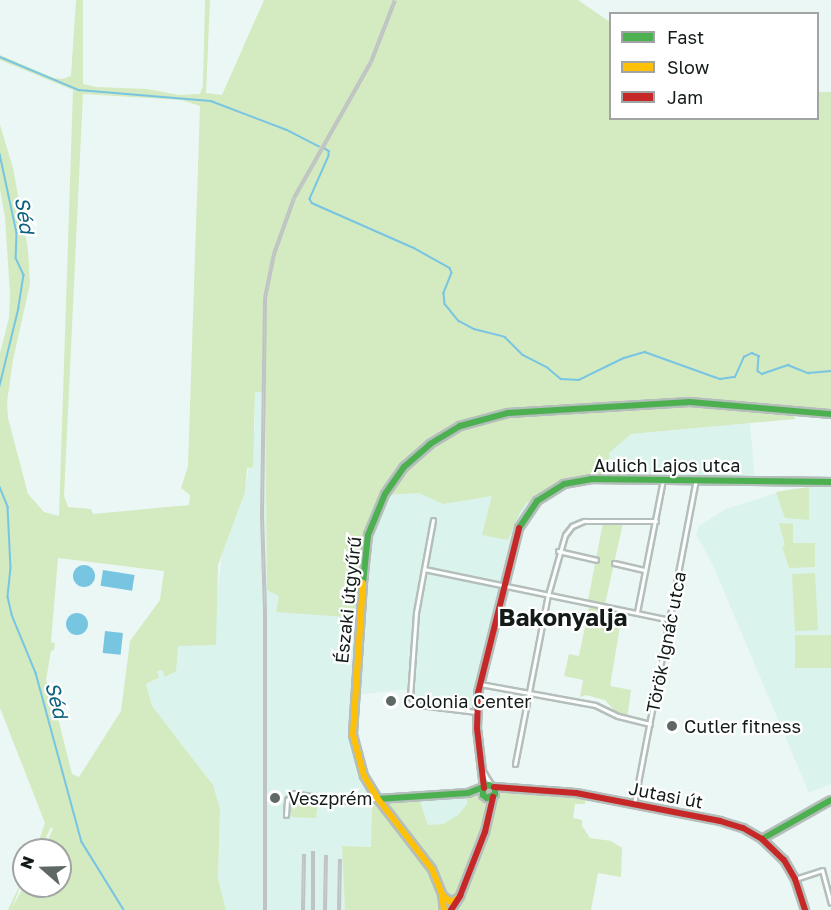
<!DOCTYPE html>
<meta charset="utf-8">
<style>
body{margin:0}
#map{position:relative;width:831px;height:910px;overflow:hidden;background:#ebf7f4;font-family:"Golos Text",sans-serif}
div>[style]{position:absolute}
[style*='--x']{left:calc(var(--x)*1px);top:calc(var(--y)*1px);width:calc(var(--w)*1px);rotate:calc(var(--a)*1deg)}
.built>*{inset:0;background:#dbf3ed}
.green>*{inset:0;background:#d4eac0;transform-origin:0 0}
.water>*{inset:0;background:#78c5e2;transform-origin:0 0}
.round{border-radius:50%}
.stream>*{height:1.5px;margin:-0.75px;padding:0 0.75px;transform-origin:0.75px;border-radius:0.75px;background:#78c5e2}
.roads{filter:drop-shadow(2px 0 #b4bebb) drop-shadow(-2px 0 #b4bebb) drop-shadow(0 2px #b4bebb) drop-shadow(0 -2px #b4bebb)}
.street>*{height:3px;margin:-1.5px;padding:0 1.5px;transform-origin:1.5px;border-radius:1.5px;background:#fcfefd}
.fast>*{height:6px;margin:-3px;padding:0 3px;transform-origin:3px;border-radius:3px;background:#4caf50}
.slow>*{height:6px;margin:-3px;padding:0 3px;transform-origin:3px;border-radius:3px;background:#ffc107}
.jam>*{height:6px;margin:-3px;padding:0 3px;transform-origin:3px;border-radius:3px;background:#c62828}
.rail>*{height:4px;margin-top:-2px;transform-origin:0;background:repeating-linear-gradient(90deg,#fff 0 4.5px,#c0c3c3 0 9px);box-sizing:border-box;border-block:2px solid #c0c3c3}
.dots>*{width:16px;height:16px;translate:-50% -50%;box-sizing:border-box;border:3px solid #fff;border-radius:50%}
span{translate:-50% -50%;white-space:nowrap;text-align:center;line-height:1.15;-webkit-text-stroke:4.5px #fff;paint-order:stroke}
.street-label{font-size:18px;color:#121b18}
.poi-label{font-size:18px;color:#121b18}
.left{translate:0 -50%;text-align:left}
.water-label{font-size:20px;color:#0b607e;font-style:italic}
.district-label{font-size:24px;color:#121b18;font-weight:700}
.legend{position:absolute;left:609px;top:12px;width:210px;height:108px;box-sizing:border-box;background:#fff;border:2px solid #a0a4a3;margin:0;padding:8px 10px;list-style:none;font-size:18px;color:#121b18}
.legend li{display:flex;align-items:center;gap:12px;height:30px}
.legend b{width:30px;border:2px solid #a0a4a3}
.north{position:absolute;left:12px;top:838px;width:60px;height:60px;box-sizing:border-box;background:#fff;border:2px solid #a0a4a3;border-radius:50%;rotate:290deg;font-size:16px;font-weight:700;line-height:24px;text-align:center;color:#121b18}
.north::after{content:'';display:block;margin:auto;width:21px;height:27px;background:#5e6865;clip-path:polygon(50% 0,100% 100%,50% 72%,0 100%)}
</style>
<div id="map">
<div class="built">
<div style="clip-path:polygon(255px 392px,265px 392px,267px 589px,279px 596px,276px 612px,369px 535px,386px 495px,419px 493px,443px 504px,523px 491px,529px 501px,530px 508px,518px 528px,476px 711px,420px 705px,413px 701px,410px 689px,355px 695px,353px 735px,359px 766px,378px 798px,372px 807px,372px 847px,342px 846px,345px 910px,226px 910px,218px 879px,220px 809px,213px 785px,152px 706px,146px 684px,159px 679px,157px 671px,162px 669px,165px 677px,177px 646px,217px 593px,223px 548px,245px 492px,255px 427px)"></div>
<div style="clip-path:polygon(750px 423px,755px 480px,610px 478px,609px 453px,631px 434px)"></div>
<div style="clip-path:polygon(831px 486px,831px 784px,809px 793px,712px 563px,696px 534px,699px 526px,726px 509px,789px 489px)"></div>
<div style="clip-path:polygon(466px 793px,467px 803px,458px 815px,443px 824px,428px 825px,418px 795px)"></div>
</div>
<div class="green">
<div style="clip-path:polygon(evenodd,76px 0,83px 0,83px 84px,96px 87px,147px 89px,179px 95px,200px 94px,203px 86px,205px 0,210px 0,206px 93px,222px 95px,264px 0,578px 0,610px 22px,610px 118px,818px 118px,818px 92px,831px 92px,831px 413px,794px 410px,795px 419px,631px 434px,609px 453px,610px 478px,564px 484px,530px 508px,528px 501px,520px 512px,508px 540px,482px 535px,492px 496px,443px 504px,419px 493px,386px 495px,369px 535px,360px 618px,276px 612px,279px 596px,267px 590px,265px 392px,255px 392px,253px 467px,247px 468px,245px 492px,218px 565px,216px 645px,178px 646px,176px 671px,165px 677px,162px 670px,157px 671px,159px 678px,146px 684px,152px 706px,213px 785px,220px 809px,218px 879px,226px 910px,8px 910px,24px 876px,12px 908px,24px 886px,60px 886px,60px 850px,43px 850px,53px 829px,51px 827px,40px 850px,36px 850px,45px 823px,0 708px,0 353px,9px 318px,10px 294px,5px 217px,0 190px,0 125px,13px 168px,28px 249px,30px 284px,13px 360px,7px 402px,8px 418px,28px 494px,44px 512px,59px 516px,73px 90px,0 60px,0 55px,54px 78px,62px 79px,71px 76px,76px 0,83px 94px,181px 100px,200px 106px,188px 466px,181px 488px,190px 495px,189px 505px,93px 514px,91px 509px,68px 507px,64px 496px,83px 94px,76px 0,58px 558px,164px 571px,160px 600px,130px 641px,121px 711px,79px 777px,72px 774px,56px 710px,61px 708px,59px 698px,53px 699px,46px 680px,51px 651px,54px 650px,55px 643px,51px 642px,58px 558px)"></div>
<div style="clip-path:polygon(809px 487px,809px 520px,785px 518px,776px 492px)"></div>
<div style="clip-path:polygon(603px 523px,623px 523px,605px 604px,588px 600px)"></div>
<div style="clip-path:polygon(779px 523px,793px 524px,793px 543px,815px 543px,815px 567px,789px 568px,782px 547px,785px 545px)"></div>
<div style="left:815px;top:573px;width:57px;height:23px;rotate:87deg"></div>
<div style="clip-path:polygon(589px 607px,622px 614px,610px 686px,631px 690px,627px 719px,612px 713px,613px 709px,605px 700px,586px 695px,580px 697px,583px 680px,564px 676px,569px 654px,579px 656px)"></div>
<div style="left:831px;top:635px;width:33px;height:36px;rotate:90deg"></div>
<div style="clip-path:polygon(513px 790px,586px 794px,585px 804px,575px 804px,573px 818px,582px 820px,582px 826px,590px 838px,611px 841px,622px 848px,621px 877px,598px 873px,591px 910px,345px 910px,342px 846px,371px 847px,372px 807px,378px 798px,418px 795px,428px 825px,443px 824px,458px 815px,467px 804px,466px 793px,483px 795px,489px 810px,495px 795px)"></div>
<div style="clip-path:polygon(298px 798px,318px 803px,316px 818px,291px 817px,291px 800px)"></div>
</div>
<div class="water">
<div class="round" style="left:73px;top:565px;width:22px;height:22px"></div>
<div style="left:103px;top:570px;width:32px;height:16px;rotate:9deg"></div>
<div class="round" style="left:66px;top:613px;width:22px;height:22px"></div>
<div style="left:105px;top:631px;width:18px;height:22px;rotate:6deg"></div>
</div>
<div class="stream">
<div style="--x:0;--y:57;--w:86;--a:22.7"></div>
<div style="--x:79;--y:90;--w:132;--a:4.8"></div>
<div style="--x:211;--y:101;--w:81;--a:20.9"></div>
<div style="--x:287;--y:130;--w:36;--a:27"></div>
<div style="--x:324;--y:148;--w:6;--a:31"></div>
<div style="--x:329;--y:151;--w:5;--a:90"></div>
<div style="--x:329;--y:156;--w:47;--a:113.8"></div>
<div style="--x:310;--y:199;--w:4;--a:63"></div>
<div style="--x:312;--y:203;--w:111;--a:23.8"></div>
<div style="--x:414;--y:248;--w:41;--a:29.1"></div>
<div style="--x:450;--y:268;--w:5;--a:68"></div>
<div style="--x:452;--y:273;--w:22;--a:112"></div>
<div style="--x:444;--y:293;--w:11;--a:85"></div>
<div style="--x:445;--y:304;--w:22;--a:51"></div>
<div style="--x:459;--y:321;--w:17;--a:28"></div>
<div style="--x:474;--y:329;--w:32;--a:14"></div>
<div style="--x:505;--y:337;--w:25;--a:45"></div>
<div style="--x:523;--y:355;--w:28;--a:27"></div>
<div style="--x:548;--y:368;--w:17;--a:40"></div>
<div style="--x:561;--y:379;--w:18;--a:3"></div>
<div style="--x:579;--y:380;--w:50;--a:-26.1"></div>
<div style="--x:624;--y:358;--w:22;--a:-16"></div>
<div style="--x:645;--y:352;--w:80;--a:19.8"></div>
<div style="--x:720;--y:379;--w:15;--a:-8"></div>
<div style="--x:735;--y:377;--w:22;--a:-66"></div>
<div style="--x:744;--y:357;--w:9;--a:-27"></div>
<div style="--x:752;--y:353;--w:8;--a:23"></div>
<div style="--x:759;--y:356;--w:15;--a:94"></div>
<div style="--x:758;--y:371;--w:5;--a:37"></div>
<div style="--x:762;--y:374;--w:28;--a:-19"></div>
<div style="--x:788;--y:365;--w:22;--a:22"></div>
<div style="--x:808;--y:373;--w:23;--a:-5"></div>
<div style="--x:0;--y:154;--w:81;--a:77.9"></div>
<div style="--x:17;--y:233;--w:25;--a:92"></div>
<div style="--x:16;--y:258;--w:19;--a:65"></div>
<div style="--x:24;--y:275;--w:33;--a:99"></div>
<div style="--x:19;--y:308;--w:80;--a:103.7"></div>
<div style="--x:0;--y:487;--w:22;--a:68"></div>
<div style="--x:8;--y:507;--w:61;--a:87.2"></div>
<div style="--x:11;--y:568;--w:29;--a:96"></div>
<div style="--x:8;--y:597;--w:18;--a:77"></div>
<div style="--x:12;--y:615;--w:63;--a:67.5"></div>
<div style="--x:36;--y:673;--w:175;--a:74.8"></div>
<div style="--x:82;--y:842;--w:80;--a:58.3"></div>
</div>
<div class="roads">
<div class="street">
<div style="--x:433;--y:520;--w:95;--a:100.4"></div>
<div style="--x:416;--y:613;--w:84;--a:94.1"></div>
<div style="--x:410;--y:697;--w:12;--a:42"></div>
<div style="--x:419;--y:705;--w:58;--a:6.9"></div>
<div style="--x:558;--y:551;--w:39;--a:13"></div>
<div style="--x:614;--y:563;--w:32;--a:13"></div>
<div style="--x:424;--y:569;--w:251;--a:11.7"></div>
<div style="--x:637;--y:612;--w:130;--a:-78.9"></div>
<div style="--x:480;--y:684;--w:117;--a:10.3"></div>
<div style="--x:595;--y:705;--w:25;--a:26"></div>
<div style="--x:618;--y:716;--w:33;--a:14"></div>
<div style="--x:515;--y:764;--w:172;--a:-79"></div>
<div style="--x:548;--y:595;--w:62;--a:-74.2"></div>
<div style="--x:565;--y:535;--w:11;--a:-52"></div>
<div style="--x:572;--y:526;--w:13;--a:-23"></div>
<div style="--x:584;--y:521;--w:72;--a:0"></div>
<div style="--x:483;--y:771;--w:16;--a:60"></div>
<div style="--x:634;--y:804;--w:330;--a:-79.2"></div>
<div style="--x:286;--y:815;--w:15;--a:-86"></div>
<div style="--x:287;--y:800;--w:9;--a:-49"></div>
<div style="--x:293;--y:793;--w:46;--a:10.1"></div>
<div style="--x:338;--y:801;--w:39;--a:-3"></div>
<div style="--x:795;--y:879;--w:28;--a:-18"></div>
<div style="--x:822;--y:870;--w:34;--a:75"></div>
</div>
<div class="fast">
<div style="--x:519;--y:528;--w:32;--a:-56"></div>
<div style="--x:537;--y:501;--w:32;--a:-32"></div>
<div style="--x:564;--y:484;--w:27;--a:-10"></div>
<div style="--x:591;--y:479;--w:240;--a:0.7"></div>
<div style="--x:363;--y:583;--w:48;--a:-84.1"></div>
<div style="--x:368;--y:535;--w:44;--a:-67.5"></div>
<div style="--x:385;--y:494;--w:33;--a:-55"></div>
<div style="--x:404;--y:467;--w:35;--a:-41"></div>
<div style="--x:430;--y:444;--w:35;--a:-31"></div>
<div style="--x:460;--y:426;--w:50;--a:-15.2"></div>
<div style="--x:508;--y:413;--w:182;--a:-3.5"></div>
<div style="--x:690;--y:402;--w:142;--a:4.9"></div>
<div style="--x:378;--y:799;--w:90;--a:-3.8"></div>
<div style="--x:468;--y:793;--w:22;--a:-21"></div>
<div style="--x:489;--y:785;--w:7;--a:27"></div>
<div style="--x:495;--y:788;--w:6;--a:90"></div>
<div style="--x:495;--y:794;--w:9;--a:153"></div>
<div style="--x:487;--y:798;--w:5;--a:-143"></div>
<div style="--x:483;--y:795;--w:6;--a:-90"></div>
<div style="--x:762;--y:839;--w:79;--a:-29.5"></div>
</div>
<div class="slow">
<div style="--x:363;--y:583;--w:152;--a:93.8"></div>
<div style="--x:353;--y:735;--w:42;--a:75"></div>
<div style="--x:364;--y:776;--w:27;--a:59"></div>
<div style="--x:378;--y:799;--w:88;--a:52.4"></div>
<div style="--x:432;--y:869;--w:27;--a:68"></div>
<div style="--x:442;--y:894;--w:16;--a:83"></div>
<div style="--x:443;--y:896;--w:10;--a:37"></div>
<div style="--x:451;--y:902;--w:8;--a:-30"></div>
</div>
<div class="jam">
<div style="--x:494;--y:787;--w:82;--a:4.2"></div>
<div style="--x:576;--y:793;--w:147;--a:11"></div>
<div style="--x:720;--y:821;--w:24;--a:17"></div>
<div style="--x:743;--y:828;--w:22;--a:30"></div>
<div style="--x:762;--y:839;--w:30;--a:44"></div>
<div style="--x:784;--y:860;--w:22;--a:60"></div>
<div style="--x:795;--y:879;--w:33;--a:72"></div>
<div style="--x:484;--y:788;--w:60;--a:-96.7"></div>
<div style="--x:477;--y:728;--w:35;--a:-88"></div>
<div style="--x:478;--y:693;--w:170;--a:-76"></div>
<div style="--x:451;--y:910;--w:17;--a:-57"></div>
<div style="--x:460;--y:896;--w:69;--a:-68.7"></div>
<div style="--x:485;--y:832;--w:36;--a:-77"></div>
</div>
</div>
<div class="rail">
<div style="--x:265;--y:910;--w:299;--a:-90"></div>
<div style="--x:265;--y:611;--w:95;--a:-91.8"></div>
<div style="--x:262;--y:516;--w:218;--a:-89.2"></div>
<div style="--x:265;--y:298;--w:45;--a:-78.4"></div>
<div style="--x:274;--y:254;--w:59;--a:-70.3"></div>
<div style="--x:294;--y:198;--w:156;--a:-60.5"></div>
<div style="--x:371;--y:62;--w:66;--a:-68.8"></div>
<div style="--x:303;--y:910;--w:56;--a:-89"></div>
<div style="--x:313;--y:910;--w:59;--a:-90"></div>
<div style="--x:325;--y:910;--w:55;--a:-89"></div>
<div style="--x:339;--y:910;--w:51;--a:-88.9"></div>
</div>
<div class="dots">
<div style="left:391px;top:701px;background:#5e6865"></div>
<div style="left:672px;top:726px;background:#5e6865"></div>
<div style="left:275px;top:798px;background:#5e6865"></div>
</div>
<div class="street-label">
<span style="left:667px;top:465px">Aulich Lajos utca</span>
<span style="left:348px;top:600px;rotate:-84deg">Északi útgyűrű</span>
<span style="left:666px;top:642px;rotate:-79deg">Török Ignác utca</span>
<span style="left:666px;top:795px;rotate:11deg">Jutasi út</span>
</div>
<div class="poi-label">
<span class="left" style="left:403px;top:701px">Colonia Center</span>
<span class="left" style="left:684px;top:726px">Cutler fitness</span>
<span class="left" style="left:288px;top:798px">Veszprém</span>
</div>
<div class="water-label">
<span style="left:25px;top:215px;rotate:81deg">Séd</span>
<span style="left:57px;top:700px;rotate:75deg">Séd</span>
</div>
<div class="district-label">
<span style="left:563px;top:617px">Bakonyalja</span>
</div>
<ul class="legend">
<li><b style="height:8px;background:#4caf50"></b>Fast</li>
<li><b style="height:8px;background:#ffc107"></b>Slow</li>
<li><b style="height:8px;background:#c62828"></b>Jam</li>
</ul>
<div class="north">N</div>
</div>
